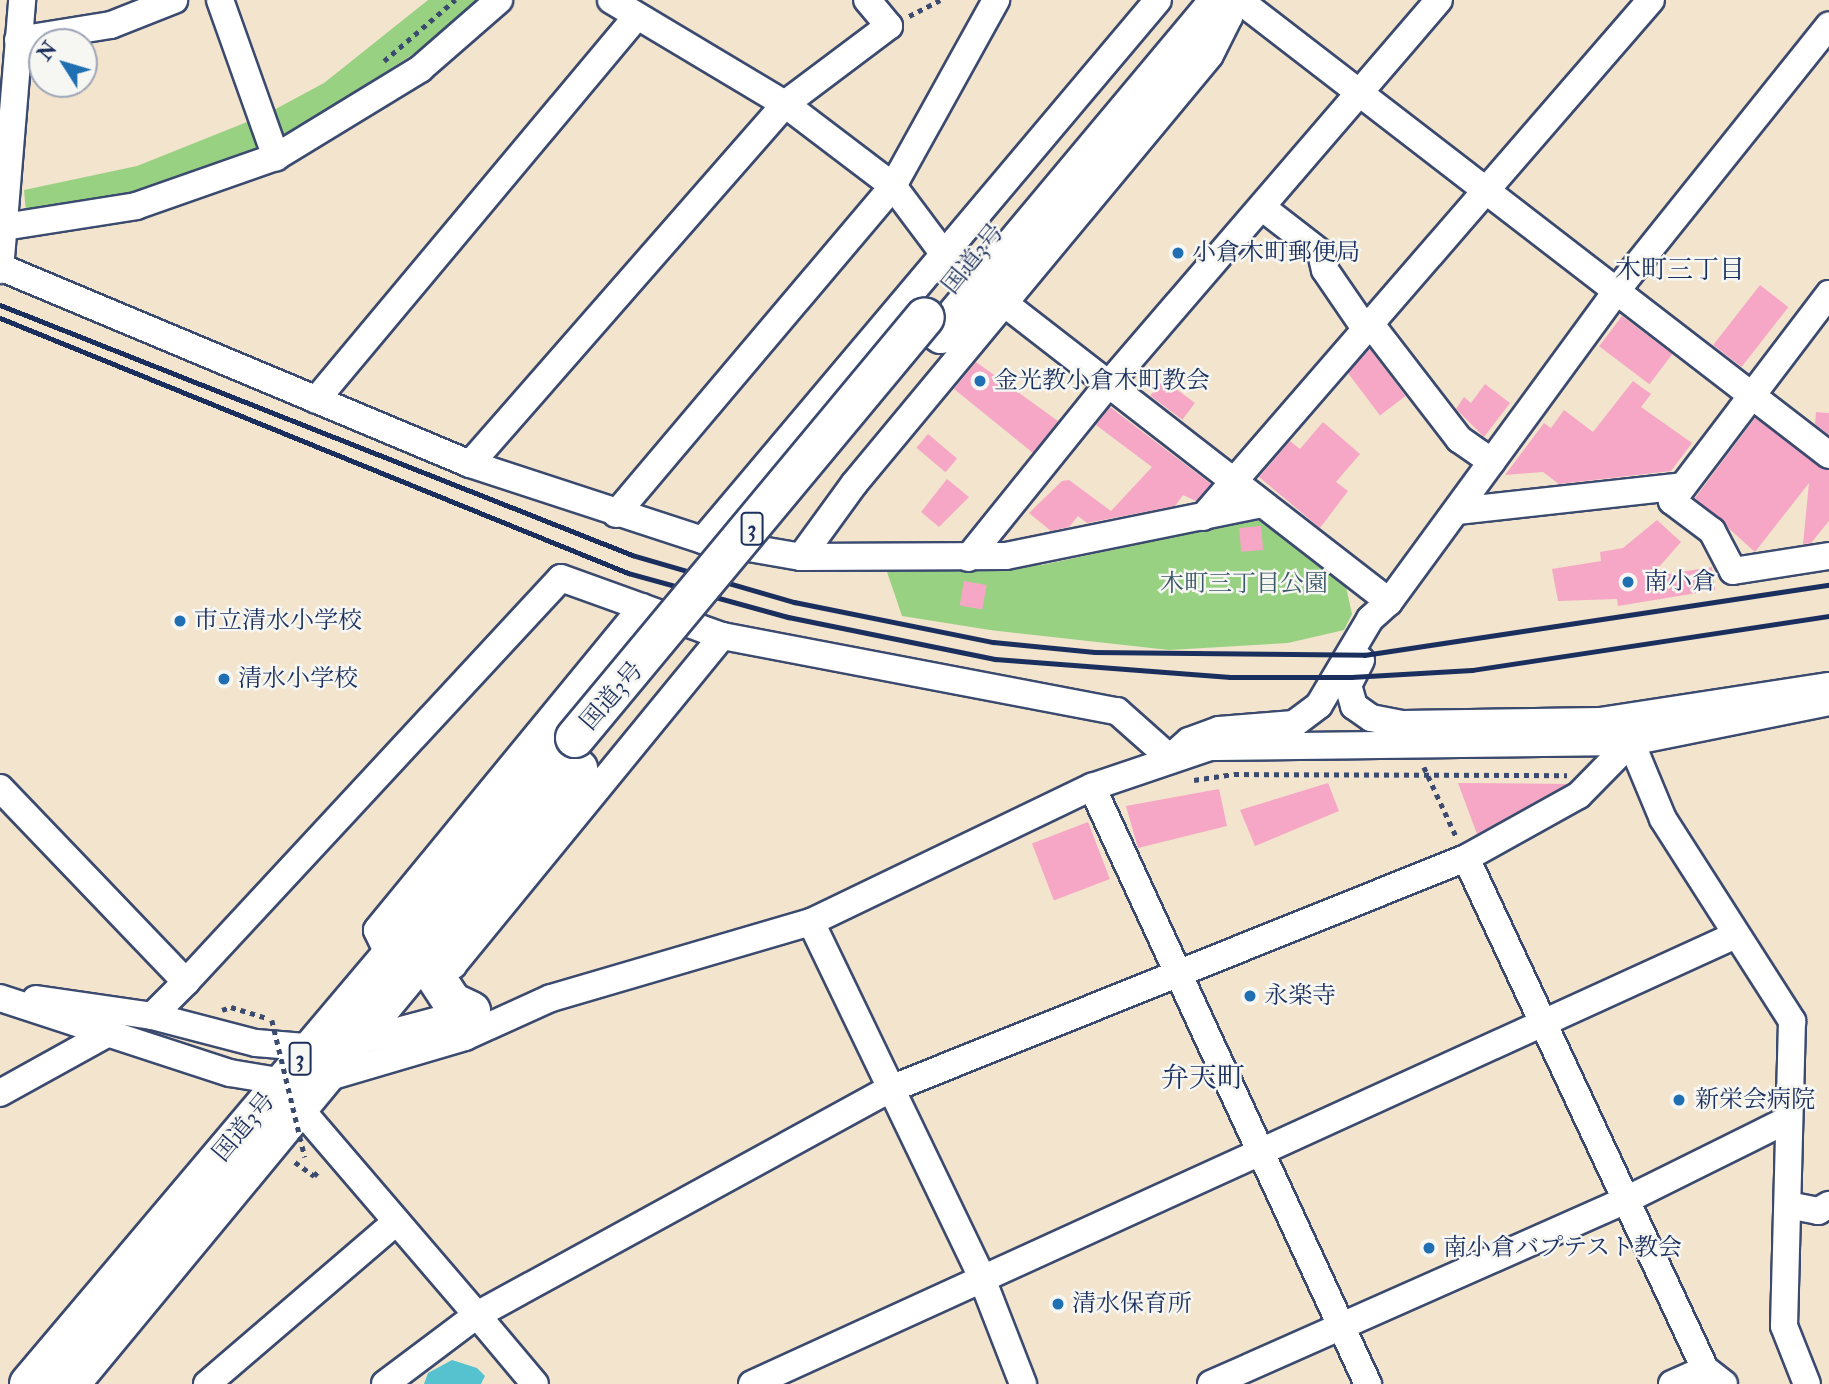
<!DOCTYPE html>
<meta charset="utf-8">
<style>
body{margin:0}
#map{position:relative;width:1829px;height:1384px;overflow:hidden;background:#f3e4cd;font-family:"IM FELL Double Pica","Noto Serif JP",serif}
div>[style]{position:absolute}
[style*='--x']{left:calc(var(--x)*1px);top:calc(var(--y)*1px);width:calc(var(--w)*1px);rotate:calc(var(--a)*1deg)}
.green>*{inset:0;background:#99d183}
.water>*{inset:0;background:#56c1cf}
.building>*{inset:0;background:#f5a7c5;transform-origin:0 0}
.path>*{height:4.5px;margin-top:-2.25px;transform-origin:0;background:repeating-linear-gradient(90deg,#3b4a6f 0 5px,transparent 0 10px)}
.roads{filter:drop-shadow(2px 0 #3b4a6f) drop-shadow(-2px 0 #3b4a6f) drop-shadow(0 2px #3b4a6f) drop-shadow(0 -2px #3b4a6f)}
.minor>*{height:26px;margin:-13px;padding:0 13px;transform-origin:13px;border-radius:13px;background:#fff}
.highway>*{height:38px;margin:-19px;padding:0 19px;transform-origin:19px;border-radius:19px;background:#fff}
.rail>*{height:5px;margin:-2.5px;padding:0 2.5px;transform-origin:2.5px;border-radius:2.5px;background:#1b2f5e}
.path-bridge>*{height:4.5px;margin-top:-2.25px;transform-origin:0;background:repeating-linear-gradient(90deg,#3b4a6f 0 5px,transparent 0 10px)}
.bridges{filter:drop-shadow(2px 0 #3b4a6f) drop-shadow(-2px 0 #3b4a6f) drop-shadow(0 2px #3b4a6f) drop-shadow(0 -2px #3b4a6f)}
.highway-bridge>*{height:38px;margin:-19px;padding:0 19px;transform-origin:19px;border-radius:19px;background:#fff}
.dots>*{width:19px;height:19px;translate:-50% -50%;box-sizing:border-box;border:4px solid #f6f6f2;border-radius:50%}
span{translate:-50% -50%;white-space:nowrap;text-align:center;line-height:1.15;-webkit-text-stroke:5px #f6f6f2;paint-order:stroke}
.shield-label span{padding:2px 5px;background:#f6f6f2;border:2px solid;border-radius:5px;-webkit-text-stroke-width:0}
.shield-label{font-size:23px;color:#1b2f5e;font-weight:700}
.poi-label{font-size:24px;color:#1b2f5e}
.left{translate:0 -50%;text-align:left}
.street-label{font-size:24px;color:#1b2f5e}
.park-label{font-size:24px;color:#3a5867}
.neighbourhood-label{font-size:26px;color:#1b2f5e}
.quarter-label{font-size:28px;color:#1b2f5e}
.north{position:absolute;left:28px;top:28px;width:70px;height:70px;box-sizing:border-box;background:#f6f6f2;border:2px solid #9ea6b7;border-radius:50%;rotate:307deg;font-size:19px;font-weight:700;line-height:28px;text-align:center;color:#1b2f5e}
.north::after{content:'';display:block;margin:auto;width:24px;height:32px;background:#1f6fb2;clip-path:polygon(50% 0,100% 100%,50% 72%,0 100%)}
</style>
<div id="map">
<div class="green">
<div style="clip-path:polygon(428px 0,480px 0,421px 49px,279px 140px,270px 112px,324px 83px)"></div>
<div style="clip-path:polygon(252px 120px,261px 149px,91px 207px,26px 212px,24px 190px,137px 166px)"></div>
<div style="clip-path:polygon(1248px 521px,1263px 521px,1345px 582px,1352px 614px,1344px 630px,1288px 643px,1169px 650px,990px 630px,902px 616px,886px 569px,1042px 565px)"></div>
</div>
<div class="water">
<div style="clip-path:polygon(452px 1360px,477px 1368px,485px 1376px,481px 1384px,424px 1384px,428px 1373px)"></div>
</div>
<div class="building">
<div style="left:1760px;top:285px;width:36px;height:76px;rotate:38deg"></div>
<div style="left:1622px;top:316px;width:63px;height:38px;rotate:37deg"></div>
<div style="left:1370px;top:349px;width:59px;height:32px;rotate:53deg"></div>
<div style="clip-path:polygon(976px 362px,1058px 421px,1033px 453px,954px 389px)"></div>
<div style="left:1163px;top:379px;width:40px;height:21px;rotate:37deg"></div>
<div style="clip-path:polygon(1633px 381px,1651px 394px,1641px 407px,1692px 443px,1671px 471px,1559px 484px,1543px 472px,1505px 475px,1544px 423px,1551px 428px,1564px 410px,1593px 432px)"></div>
<div style="clip-path:polygon(1485px 384px,1510px 403px,1484px 437px,1456px 409px,1464px 397px,1471px 403px)"></div>
<div style="clip-path:polygon(1110px 407px,1211px 484px,1196px 501px,1183px 495px,1175px 506px,1087px 523px,1078px 516px,1069px 527px,1051px 531px,1029px 513px,1062px 481px,1069px 480px,1111px 511px,1152px 467px,1096px 425px)"></div>
<div style="clip-path:polygon(1816px 412px,1829px 413px,1829px 435px,1815px 424px)"></div>
<div style="clip-path:polygon(1755px 418px,1829px 470px,1829px 521px,1811px 543px,1803px 544px,1809px 483px,1755px 552px,1695px 498px)"></div>
<div style="clip-path:polygon(1323px 422px,1360px 454px,1336px 482px,1348px 491px,1320px 528px,1259px 477px,1290px 441px,1300px 449px)"></div>
<div style="left:928px;top:434px;width:38px;height:18px;rotate:40deg"></div>
<div style="clip-path:polygon(947px 479px,969px 497px,939px 527px,921px 512px)"></div>
<div style="clip-path:polygon(1657px 520px,1681px 542px,1650px 577px,1712px 567px,1715px 590px,1618px 606px,1617px 599px,1558px 601px,1552px 569px,1601px 561px,1600px 552px,1623px 548px)"></div>
<div style="left:1261px;top:526px;width:24px;height:22px;rotate:85deg"></div>
<div style="left:964px;top:581px;width:23px;height:25px;rotate:10deg"></div>
<div style="clip-path:polygon(1328px 783px,1339px 811px,1255px 846px,1240px 810px)"></div>
<div style="clip-path:polygon(1458px 783px,1567px 784px,1477px 834px)"></div>
<div style="clip-path:polygon(1219px 789px,1227px 826px,1138px 848px,1126px 806px)"></div>
<div style="left:1088px;top:822px;width:61px;height:60px;rotate:69deg"></div>
</div>
<div class="path">
<div style="--x:909;--y:16;--w:35;--a:-27"></div>
<div style="--x:384;--y:61;--w:94;--a:-40.7"></div>
<div style="--x:1424;--y:767;--w:78;--a:65.1"></div>
<div style="--x:1194;--y:780;--w:40;--a:-8.5"></div>
<div style="--x:1234;--y:774;--w:333;--a:0.2"></div>
<div style="--x:222;--y:1010;--w:9;--a:-18"></div>
<div style="--x:231;--y:1007;--w:39;--a:17"></div>
<div style="--x:295;--y:1162;--w:24;--a:36"></div>
<div style="--x:314;--y:1176;--w:9;--a:-49"></div>
</div>
<div class="roads">
<div class="minor">
<div style="--x:220;--y:0;--w:167;--a:70.4"></div>
<div style="--x:611;--y:0;--w:203;--a:30.9"></div>
<div style="--x:785;--y:104;--w:136;--a:37.2"></div>
<div style="--x:893;--y:186;--w:99;--a:53.2"></div>
<div style="--x:1239;--y:0;--w:745;--a:37.64"></div>
<div style="--x:18;--y:40;--w:94;--a:-9.2"></div>
<div style="--x:111;--y:25;--w:68;--a:-21.6"></div>
<div style="--x:1263;--y:208;--w:73;--a:37.8"></div>
<div style="--x:1321;--y:253;--w:17;--a:77"></div>
<div style="--x:1325;--y:270;--w:69;--a:55.6"></div>
<div style="--x:4;--y:227;--w:134;--a:-9"></div>
<div style="--x:136;--y:206;--w:148;--a:-19.3"></div>
<div style="--x:276;--y:157;--w:169;--a:-31.4"></div>
<div style="--x:420;--y:69;--w:105;--a:-41.1"></div>
<div style="--x:0;--y:267;--w:510;--a:22.74"></div>
<div style="--x:470;--y:464;--w:245;--a:18.1"></div>
<div style="--x:703;--y:540;--w:99;--a:9.8"></div>
<div style="--x:801;--y:557;--w:205;--a:-0.3"></div>
<div style="--x:1006;--y:556;--w:260;--a:-11.5"></div>
<div style="--x:0;--y:270;--w:271;--a:-85.3"></div>
<div style="--x:1829;--y:294;--w:260;--a:127.2"></div>
<div style="--x:1672;--y:501;--w:50;--a:36.9"></div>
<div style="--x:1712;--y:531;--w:45;--a:62.3"></div>
<div style="--x:1733;--y:571;--w:97;--a:-8.9"></div>
<div style="--x:995;--y:296;--w:499;--a:37.8"></div>
<div style="--x:1369;--y:322;--w:148;--a:52.4"></div>
<div style="--x:1459;--y:439;--w:40;--a:34.9"></div>
<div style="--x:316;--y:400;--w:497;--a:-50.1"></div>
<div style="--x:470;--y:464;--w:478;--a:-48.8"></div>
<div style="--x:785;--y:104;--w:130;--a:-36.9"></div>
<div style="--x:889;--y:26;--w:34;--a:-130"></div>
<div style="--x:1457;--y:511;--w:227;--a:-6.3"></div>
<div style="--x:616;--y:514;--w:429;--a:-49.8"></div>
<div style="--x:893;--y:186;--w:213;--a:-61"></div>
<div style="--x:1203;--y:517;--w:684;--a:-49.09"></div>
<div style="--x:703;--y:540;--w:706;--a:-49.88"></div>
<div style="--x:801;--y:557;--w:90;--a:-54"></div>
<div style="--x:854;--y:484;--w:557;--a:-50.31"></div>
<div style="--x:1210;--y:55;--w:42;--a:-63.4"></div>
<div style="--x:1229;--y:17;--w:17;--a:-97"></div>
<div style="--x:968;--y:558;--w:221;--a:-51.1"></div>
<div style="--x:1107;--y:386;--w:509;--a:-49.3"></div>
<div style="--x:1361;--y:660;--w:28;--a:117"></div>
<div style="--x:1348;--y:685;--w:22;--a:74"></div>
<div style="--x:1354;--y:706;--w:21;--a:35"></div>
<div style="--x:1371;--y:718;--w:33;--a:11"></div>
<div style="--x:1403;--y:724;--w:197;--a:-0.9"></div>
<div style="--x:1600;--y:721;--w:232;--a:-8.7"></div>
<div style="--x:1092;--y:787;--w:658;--a:65.19"></div>
<div style="--x:0;--y:788;--w:269;--a:46.2"></div>
<div style="--x:186;--y:982;--w:48;--a:135"></div>
<div style="--x:1466;--y:858;--w:564;--a:64.93"></div>
<div style="--x:1705;--y:1369;--w:24;--a:38"></div>
<div style="--x:811;--y:922;--w:393;--a:64.3"></div>
<div style="--x:981;--y:1276;--w:116;--a:68.7"></div>
<div style="--x:388;--y:953;--w:25;--a:-116"></div>
<div style="--x:377;--y:930;--w:418;--a:-50.6"></div>
<div style="--x:424;--y:959;--w:30;--a:12"></div>
<div style="--x:453;--y:965;--w:425;--a:-50.7"></div>
<div style="--x:186;--y:982;--w:551;--a:-47.13"></div>
<div style="--x:561;--y:578;--w:171;--a:19.8"></div>
<div style="--x:722;--y:636;--w:402;--a:10.8"></div>
<div style="--x:1117;--y:711;--w:71;--a:41.6"></div>
<div style="--x:1170;--y:758;--w:25;--a:-42"></div>
<div style="--x:1189;--y:741;--w:32;--a:-20"></div>
<div style="--x:1219;--y:730;--w:75;--a:-4.6"></div>
<div style="--x:1294;--y:724;--w:31;--a:-37"></div>
<div style="--x:1319;--y:705;--w:100;--a:-59.3"></div>
<div style="--x:1370;--y:619;--w:25;--a:-42"></div>
<div style="--x:1389;--y:602;--w:386;--a:-53.8"></div>
<div style="--x:1617;--y:290;--w:339;--a:-51.3"></div>
<div style="--x:0;--y:998;--w:242;--a:18.1"></div>
<div style="--x:230;--y:1073;--w:73;--a:9.5"></div>
<div style="--x:302;--y:1085;--w:170;--a:-16.4"></div>
<div style="--x:465;--y:1037;--w:94;--a:-24.4"></div>
<div style="--x:551;--y:998;--w:271;--a:-16.3"></div>
<div style="--x:811;--y:922;--w:312;--a:-25.7"></div>
<div style="--x:1092;--y:787;--w:125;--a:-18.7"></div>
<div style="--x:1210;--y:747;--w:421;--a:-0.7"></div>
<div style="--x:1631;--y:742;--w:202;--a:-11.4"></div>
<div style="--x:36;--y:999;--w:117;--a:8.3"></div>
<div style="--x:152;--y:1016;--w:107;--a:14.6"></div>
<div style="--x:256;--y:1043;--w:74;--a:4.6"></div>
<div style="--x:330;--y:1049;--w:152;--a:-14.9"></div>
<div style="--x:0;--y:1093;--w:118;--a:-29"></div>
<div style="--x:290;--y:1097;--w:287;--a:49.4"></div>
<div style="--x:477;--y:1315;--w:469;--a:-28.7"></div>
<div style="--x:888;--y:1090;--w:623;--a:-21.87"></div>
<div style="--x:1466;--y:858;--w:129;--a:-29.1"></div>
<div style="--x:1579;--y:795;--w:74;--a:-45.5"></div>
<div style="--x:1631;--y:742;--w:83;--a:67.4"></div>
<div style="--x:1663;--y:819;--w:240;--a:57.4"></div>
<div style="--x:1792;--y:1021;--w:305;--a:91.5"></div>
<div style="--x:1784;--y:1326;--w:62;--a:68.4"></div>
<div style="--x:1788;--y:1205;--w:31;--a:11"></div>
<div style="--x:1818;--y:1211;--w:13;--a:-29"></div>
<div style="--x:207;--y:1384;--w:249;--a:-40.6"></div>
<div style="--x:385;--y:1384;--w:115;--a:-36.9"></div>
<div style="--x:477;--y:1315;--w:90;--a:50"></div>
<div style="--x:752;--y:1384;--w:1082;--a:-24.53"></div>
<div style="--x:1211;--y:1384;--w:458;--a:-23.9"></div>
<div style="--x:1630;--y:1198;--w:175;--a:-26.4"></div>
<div style="--x:1672;--y:1384;--w:36;--a:-24"></div>
</div>
<div class="highway">
<div style="--x:941;--y:334;--w:435;--a:-50.1"></div>
<div style="--x:424;--y:959;--w:51;--a:56.9"></div>
<div style="--x:452;--y:1002;--w:21;--a:25"></div>
<div style="--x:29;--y:1384;--w:846;--a:-49.8"></div>
<div style="--x:70;--y:1384;--w:798;--a:-50.44"></div>
</div>
</div>
<div class="rail">
<div style="--x:0;--y:305;--w:680;--a:21.58"></div>
<div style="--x:632;--y:555;--w:169;--a:16.2"></div>
<div style="--x:794;--y:602;--w:203;--a:11.4"></div>
<div style="--x:993;--y:642;--w:102;--a:5.6"></div>
<div style="--x:1095;--y:652;--w:269;--a:0.6"></div>
<div style="--x:1364;--y:655;--w:470;--a:-8.6"></div>
<div style="--x:0;--y:318;--w:678;--a:22.1"></div>
<div style="--x:628;--y:573;--w:166;--a:15.4"></div>
<div style="--x:788;--y:617;--w:211;--a:11.5"></div>
<div style="--x:995;--y:659;--w:236;--a:4.4"></div>
<div style="--x:1230;--y:677;--w:121;--a:0"></div>
<div style="--x:1351;--y:677;--w:121;--a:-3.3"></div>
<div style="--x:1472;--y:670;--w:361;--a:-8.6"></div>
</div>
<div class="path-bridge">
<div style="--x:272;--y:1020;--w:141;--a:76.5"></div>
</div>
<div class="bridges">
<div class="highway-bridge">
<div style="--x:575;--y:738;--w:547;--a:-50.26"></div>
</div>
</div>
<div class="dots">
<div style="left:1178px;top:253px;background:#1f6fb2"></div>
<div style="left:980px;top:381px;background:#1f6fb2"></div>
<div style="left:1628px;top:582px;background:#1f6fb2"></div>
<div style="left:180px;top:621px;background:#1f6fb2"></div>
<div style="left:224px;top:679px;background:#1f6fb2"></div>
<div style="left:1250px;top:996px;background:#1f6fb2"></div>
<div style="left:1679px;top:1100px;background:#1f6fb2"></div>
<div style="left:1429px;top:1248px;background:#1f6fb2"></div>
<div style="left:1058px;top:1304px;background:#1f6fb2"></div>
</div>
<div class="shield-label">
<span style="left:752px;top:529px">3</span>
<span style="left:300px;top:1059px">3</span>
</div>
<div class="poi-label">
<span class="left" style="left:1192px;top:253px">小倉木町郵便局</span>
<span class="left" style="left:994px;top:381px">金光教小倉木町教会</span>
<span class="left" style="left:1644px;top:582px">南小倉</span>
<span class="left" style="left:194px;top:621px">市立清水小学校</span>
<span class="left" style="left:238px;top:679px">清水小学校</span>
<span class="left" style="left:1264px;top:996px">永楽寺</span>
<span class="left" style="left:1695px;top:1100px">新栄会病院</span>
<span class="left" style="left:1443px;top:1248px">南小倉バプテスト教会</span>
<span class="left" style="left:1072px;top:1304px">清水保育所</span>
</div>
<div class="street-label">
<span style="left:973px;top:259px;rotate:-51deg">国道3号</span>
<span style="left:612px;top:696px;rotate:-49deg">国道3号</span>
<span style="left:244px;top:1127px;rotate:-50deg">国道3号</span>
</div>
<div class="park-label">
<span style="left:1244px;top:584px">木町三丁目公園</span>
</div>
<div class="neighbourhood-label">
<span style="left:1680px;top:271px">木町三丁目</span>
</div>
<div class="quarter-label">
<span style="left:1203px;top:1079px">弁天町</span>
</div>
<div class="north">N</div>
</div>
